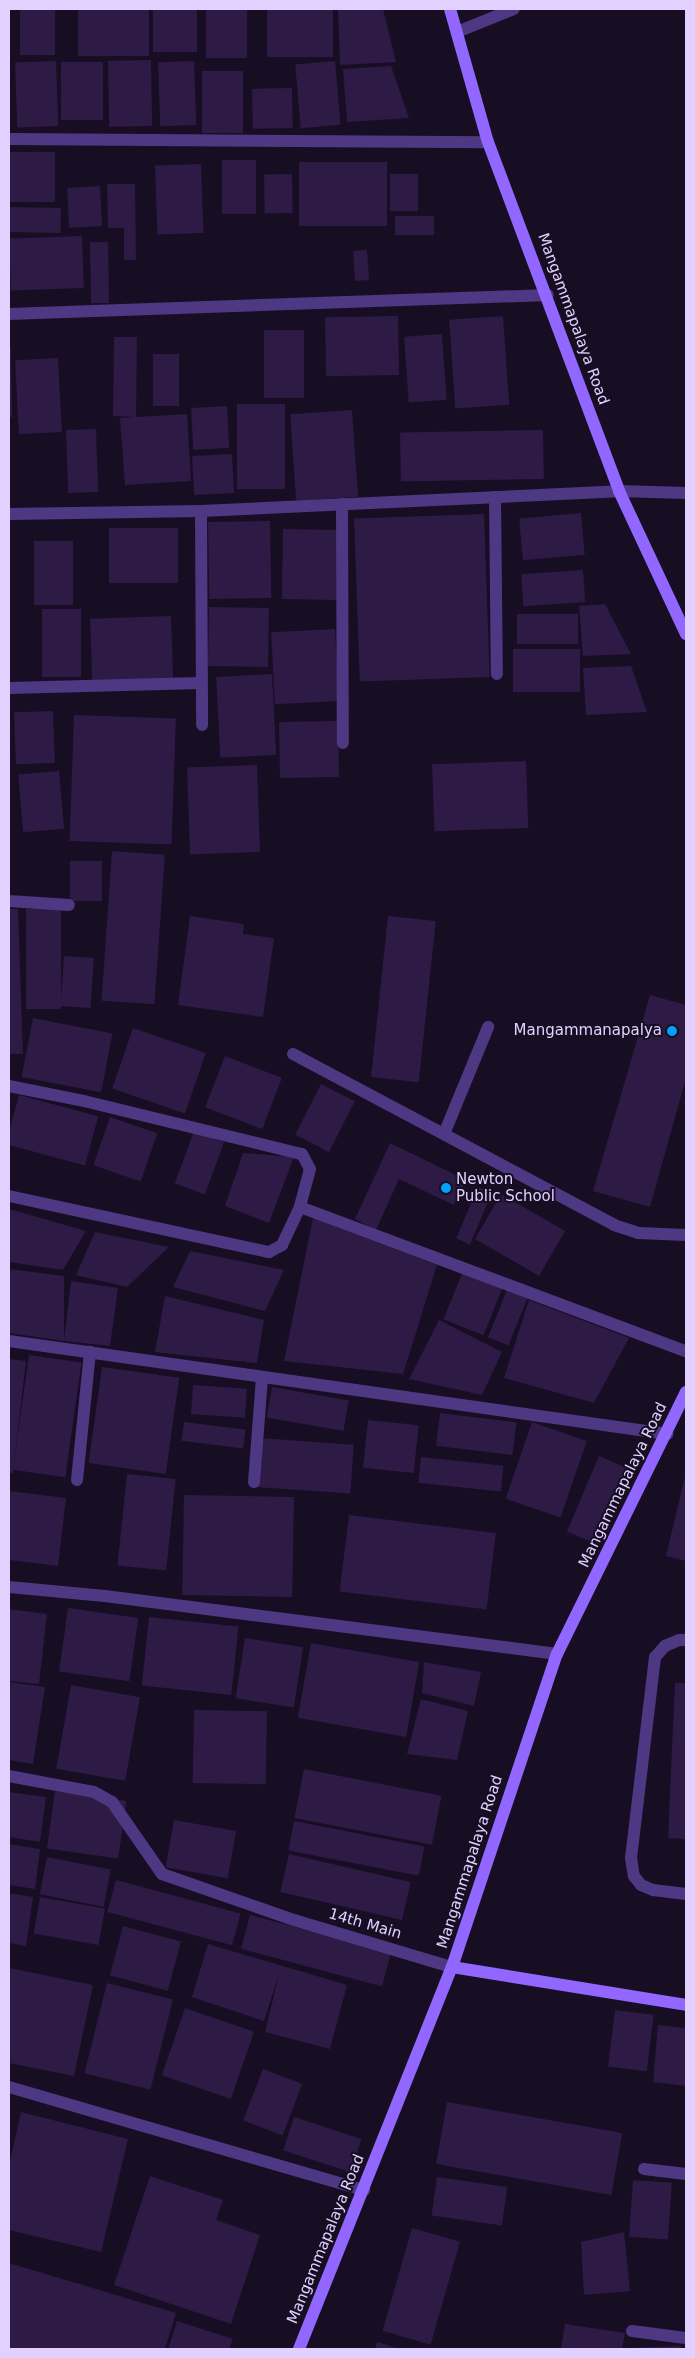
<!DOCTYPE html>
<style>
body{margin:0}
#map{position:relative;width:695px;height:2358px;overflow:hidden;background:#170e23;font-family:"DejaVu Sans",sans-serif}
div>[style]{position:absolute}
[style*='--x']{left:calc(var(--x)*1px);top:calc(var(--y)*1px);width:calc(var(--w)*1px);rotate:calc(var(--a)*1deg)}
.building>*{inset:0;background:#2d1a45;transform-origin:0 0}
.street>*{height:12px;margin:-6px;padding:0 6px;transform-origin:6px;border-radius:6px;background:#4e3883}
.secondary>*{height:12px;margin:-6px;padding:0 6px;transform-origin:6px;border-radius:6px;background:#9267ff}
.dots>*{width:14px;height:14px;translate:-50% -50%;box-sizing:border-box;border:2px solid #170e23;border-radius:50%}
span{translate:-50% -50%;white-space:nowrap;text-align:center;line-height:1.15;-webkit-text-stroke:4px #170e23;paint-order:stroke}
.street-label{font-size:15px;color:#e2d0ff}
.poi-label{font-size:15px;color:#e2d0ff}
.right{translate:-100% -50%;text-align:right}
.left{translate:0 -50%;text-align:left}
.frame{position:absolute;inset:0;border:10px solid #e2d0ff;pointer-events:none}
</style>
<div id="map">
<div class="building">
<div style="left:20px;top:9px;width:35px;height:46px"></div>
<div style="left:78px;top:9px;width:71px;height:47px"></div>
<div style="left:153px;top:9px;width:44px;height:43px"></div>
<div style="left:206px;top:9px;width:41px;height:49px"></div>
<div style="left:267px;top:9px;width:66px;height:48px"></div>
<div style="clip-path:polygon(338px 9px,383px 9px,396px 62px,340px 65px)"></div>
<div style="left:151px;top:60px;width:66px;height:43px;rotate:89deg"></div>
<div style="left:56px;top:61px;width:65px;height:41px;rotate:88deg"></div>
<div style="left:194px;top:61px;width:64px;height:36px;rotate:88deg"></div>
<div style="left:335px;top:61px;width:64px;height:40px;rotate:85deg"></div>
<div style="left:61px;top:62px;width:42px;height:58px"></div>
<div style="clip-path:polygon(391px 66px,409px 118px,347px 122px,343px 69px)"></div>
<div style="left:202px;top:71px;width:41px;height:62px"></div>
<div style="left:292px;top:88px;width:40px;height:40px;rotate:89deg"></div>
<div style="left:10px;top:152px;width:45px;height:50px"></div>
<div style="left:222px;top:160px;width:34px;height:54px"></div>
<div style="left:299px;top:162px;width:88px;height:64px"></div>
<div style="left:201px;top:164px;width:69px;height:46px;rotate:88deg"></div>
<div style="left:292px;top:174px;width:39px;height:28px;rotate:89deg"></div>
<div style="left:390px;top:174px;width:28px;height:37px"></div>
<div style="clip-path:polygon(107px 184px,135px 184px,136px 260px,124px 260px,124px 228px,108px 228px)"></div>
<div style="left:100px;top:186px;width:40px;height:33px;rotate:87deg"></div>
<div style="left:9px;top:207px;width:52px;height:25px;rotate:1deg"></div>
<div style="left:434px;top:216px;width:19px;height:39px;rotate:90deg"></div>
<div style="left:82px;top:236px;width:52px;height:73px;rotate:88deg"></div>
<div style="left:108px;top:242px;width:61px;height:18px;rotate:89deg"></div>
<div style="left:367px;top:250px;width:30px;height:14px;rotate:86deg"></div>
<div style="left:398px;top:316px;width:59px;height:73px;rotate:89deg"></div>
<div style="left:503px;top:316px;width:89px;height:54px;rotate:86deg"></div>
<div style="left:304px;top:330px;width:68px;height:40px;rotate:90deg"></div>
<div style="left:442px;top:334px;width:66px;height:38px;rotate:86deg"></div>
<div style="clip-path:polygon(114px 337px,137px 337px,136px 417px,187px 414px,191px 481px,125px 485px,120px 418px,134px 417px,113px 416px)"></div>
<div style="clip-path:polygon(9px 347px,11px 347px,12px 417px,9px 417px)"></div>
<div style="left:153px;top:354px;width:26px;height:52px"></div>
<div style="left:58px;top:358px;width:74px;height:43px;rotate:87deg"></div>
<div style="left:237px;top:404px;width:48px;height:85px"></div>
<div style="left:227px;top:406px;width:42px;height:36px;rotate:87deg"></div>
<div style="left:352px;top:410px;width:87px;height:62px;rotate:86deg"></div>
<div style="left:96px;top:429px;width:63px;height:30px;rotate:88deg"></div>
<div style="left:543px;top:430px;width:49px;height:143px;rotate:89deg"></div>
<div style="left:232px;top:454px;width:39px;height:40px;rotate:87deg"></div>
<div style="left:581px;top:513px;width:42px;height:62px;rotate:85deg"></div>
<div style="left:484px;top:514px;width:163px;height:130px;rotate:88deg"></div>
<div style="left:270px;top:521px;width:77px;height:62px;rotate:89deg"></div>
<div style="left:178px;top:528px;width:55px;height:69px;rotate:90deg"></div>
<div style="left:283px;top:529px;width:56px;height:70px;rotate:1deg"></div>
<div style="left:34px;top:541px;width:39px;height:64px"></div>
<div style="left:583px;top:570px;width:32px;height:62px;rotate:86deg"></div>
<div style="clip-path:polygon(605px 604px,631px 654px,583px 656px,579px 606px)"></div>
<div style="left:209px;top:607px;width:60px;height:59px;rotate:1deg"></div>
<div style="left:42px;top:609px;width:39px;height:68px"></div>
<div style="left:578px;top:614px;width:30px;height:61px;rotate:90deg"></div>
<div style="left:171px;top:616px;width:63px;height:81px;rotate:88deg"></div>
<div style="left:335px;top:629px;width:72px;height:64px;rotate:87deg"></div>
<div style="left:513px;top:649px;width:67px;height:43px"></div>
<div style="clip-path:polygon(631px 666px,647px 712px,586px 715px,583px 668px)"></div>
<div style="left:272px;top:674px;width:81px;height:56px;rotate:87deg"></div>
<div style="left:53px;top:711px;width:52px;height:39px;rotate:88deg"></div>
<div style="left:74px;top:715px;width:102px;height:126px;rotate:2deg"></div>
<div style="left:338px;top:721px;width:56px;height:59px;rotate:89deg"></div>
<div style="left:526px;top:761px;width:67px;height:94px;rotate:88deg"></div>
<div style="left:257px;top:765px;width:87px;height:70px;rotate:88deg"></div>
<div style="left:59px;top:771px;width:58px;height:41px;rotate:85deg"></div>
<div style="left:112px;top:851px;width:53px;height:150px;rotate:4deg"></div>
<div style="left:70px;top:861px;width:32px;height:40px"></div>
<div style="clip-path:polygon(9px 909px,18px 909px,23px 1054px,9px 1054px)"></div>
<div style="left:26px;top:909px;width:35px;height:100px"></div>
<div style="clip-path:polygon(190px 916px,244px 924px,243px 934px,274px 938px,263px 1017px,178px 1005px)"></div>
<div style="left:388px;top:916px;width:48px;height:162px;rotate:6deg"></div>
<div style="left:64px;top:956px;width:30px;height:50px;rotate:4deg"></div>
<div style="clip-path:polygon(650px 995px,686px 1005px,686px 1078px,650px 1207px,593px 1191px)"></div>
<div style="left:33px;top:1018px;width:81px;height:60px;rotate:11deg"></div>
<div style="left:133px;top:1028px;width:77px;height:64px;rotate:19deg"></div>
<div style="left:225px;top:1056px;width:61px;height:55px;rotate:21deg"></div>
<div style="left:321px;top:1084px;width:38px;height:57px;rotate:27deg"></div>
<div style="left:19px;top:1095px;width:82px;height:51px;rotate:15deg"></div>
<div style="left:110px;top:1117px;width:50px;height:51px;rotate:19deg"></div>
<div style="left:194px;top:1131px;width:32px;height:56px;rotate:20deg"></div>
<div style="clip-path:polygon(390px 1143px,466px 1180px,454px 1205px,399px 1179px,376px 1230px,355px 1219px)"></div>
<div style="clip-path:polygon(243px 1153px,294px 1157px,269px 1223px,225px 1206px)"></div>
<div style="left:478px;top:1187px;width:15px;height:56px;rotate:23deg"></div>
<div style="left:501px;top:1194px;width:74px;height:52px;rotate:30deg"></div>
<div style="clip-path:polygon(9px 1209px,86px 1231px,63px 1270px,9px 1262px)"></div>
<div style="clip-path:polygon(313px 1218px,437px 1265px,403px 1374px,284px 1361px)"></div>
<div style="clip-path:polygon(95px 1232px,169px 1247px,127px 1287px,76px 1275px)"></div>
<div style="clip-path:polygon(190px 1251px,284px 1270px,265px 1311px,173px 1287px)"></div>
<div style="clip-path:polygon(9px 1269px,64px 1276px,64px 1341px,71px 1281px,118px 1288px,110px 1346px,64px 1341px,9px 1333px)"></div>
<div style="left:463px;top:1271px;width:43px;height:52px;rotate:22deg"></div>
<div style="left:507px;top:1290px;width:22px;height:51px;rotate:22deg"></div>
<div style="clip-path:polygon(165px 1296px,264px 1320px,257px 1363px,155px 1352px)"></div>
<div style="clip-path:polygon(529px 1300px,629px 1338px,594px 1403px,504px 1378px)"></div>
<div style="clip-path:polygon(439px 1320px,502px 1352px,482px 1395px,409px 1379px)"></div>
<div style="left:29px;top:1355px;width:53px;height:116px;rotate:8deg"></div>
<div style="clip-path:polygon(9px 1359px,26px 1361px,13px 1473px,9px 1473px)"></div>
<div style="left:102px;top:1367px;width:78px;height:97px;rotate:8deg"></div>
<div style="left:193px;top:1385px;width:54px;height:29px;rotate:4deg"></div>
<div style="left:272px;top:1387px;width:78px;height:31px;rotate:10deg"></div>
<div style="left:440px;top:1413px;width:77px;height:33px;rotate:7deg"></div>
<div style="left:368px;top:1420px;width:51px;height:48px;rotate:6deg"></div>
<div style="left:184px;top:1422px;width:62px;height:19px;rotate:7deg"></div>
<div style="left:532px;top:1422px;width:58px;height:81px;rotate:19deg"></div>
<div style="left:259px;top:1438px;width:95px;height:49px;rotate:4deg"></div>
<div style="left:599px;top:1456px;width:33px;height:82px;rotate:23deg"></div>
<div style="left:421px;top:1457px;width:83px;height:26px;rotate:6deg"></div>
<div style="clip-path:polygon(686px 1472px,686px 1561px,666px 1556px)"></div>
<div style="left:127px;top:1474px;width:49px;height:92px;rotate:6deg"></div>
<div style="clip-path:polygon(9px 1491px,66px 1498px,58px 1566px,9px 1560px)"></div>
<div style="left:184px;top:1495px;width:110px;height:100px;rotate:1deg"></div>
<div style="left:349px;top:1515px;width:148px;height:77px;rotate:7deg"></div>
<div style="left:68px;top:1608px;width:71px;height:64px;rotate:8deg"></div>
<div style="clip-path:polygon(9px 1609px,47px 1614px,39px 1684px,9px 1681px)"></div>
<div style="left:149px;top:1617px;width:90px;height:69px;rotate:6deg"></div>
<div style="left:245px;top:1638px;width:59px;height:61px;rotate:9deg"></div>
<div style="left:311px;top:1643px;width:110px;height:76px;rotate:10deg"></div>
<div style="clip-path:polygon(424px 1662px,481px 1672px,474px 1706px,422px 1693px)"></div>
<div style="clip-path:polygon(9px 1682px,45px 1687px,33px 1764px,9px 1760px)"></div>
<div style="clip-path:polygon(675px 1683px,686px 1683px,686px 1839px,668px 1838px)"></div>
<div style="left:71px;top:1685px;width:70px;height:85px;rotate:10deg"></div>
<div style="clip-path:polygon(421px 1699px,468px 1711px,457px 1760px,407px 1754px)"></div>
<div style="left:194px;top:1710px;width:73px;height:73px;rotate:1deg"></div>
<div style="left:304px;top:1769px;width:140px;height:50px;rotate:11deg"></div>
<div style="left:55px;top:1791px;width:72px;height:58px;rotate:8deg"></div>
<div style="clip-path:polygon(9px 1792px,46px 1797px,40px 1842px,9px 1837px)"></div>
<div style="left:174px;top:1820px;width:63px;height:48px;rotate:10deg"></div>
<div style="left:294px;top:1821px;width:133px;height:30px;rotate:11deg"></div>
<div style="clip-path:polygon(9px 1844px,40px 1849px,35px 1889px,9px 1885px)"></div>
<div style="left:289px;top:1854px;width:125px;height:39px;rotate:13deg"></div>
<div style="left:47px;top:1857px;width:65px;height:38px;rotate:11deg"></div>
<div style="left:116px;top:1880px;width:129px;height:33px;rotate:15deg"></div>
<div style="clip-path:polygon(9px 1893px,33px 1897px,26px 1946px,9px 1943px)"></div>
<div style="left:40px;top:1897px;width:66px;height:37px;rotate:10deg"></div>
<div style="left:250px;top:1915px;width:146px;height:35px;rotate:15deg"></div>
<div style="left:123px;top:1926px;width:60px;height:51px;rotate:15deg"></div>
<div style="clip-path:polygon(208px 1944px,347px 1985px,330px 2049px,265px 2032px,279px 1974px,264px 2021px,192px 1997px)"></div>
<div style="clip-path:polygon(9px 1968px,93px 1985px,74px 2076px,9px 2063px)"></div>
<div style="left:107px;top:1983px;width:68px;height:93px;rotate:14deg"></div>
<div style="left:185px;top:2008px;width:73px;height:71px;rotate:19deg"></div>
<div style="left:615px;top:2010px;width:39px;height:57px;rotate:7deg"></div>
<div style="clip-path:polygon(658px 2025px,686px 2028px,686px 2086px,653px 2082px)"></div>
<div style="left:263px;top:2069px;width:42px;height:55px;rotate:21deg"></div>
<div style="left:447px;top:2102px;width:178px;height:63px;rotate:10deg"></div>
<div style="clip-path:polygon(21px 2112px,128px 2139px,101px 2252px,9px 2230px,9px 2165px)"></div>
<div style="left:294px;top:2117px;width:71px;height:35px;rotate:18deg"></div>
<div style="clip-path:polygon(150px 2176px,223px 2200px,216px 2220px,260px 2235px,231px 2324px,114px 2285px)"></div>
<div style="left:437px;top:2177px;width:71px;height:39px;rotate:8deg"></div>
<div style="left:633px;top:2180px;width:39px;height:57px;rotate:4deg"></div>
<div style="left:412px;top:2228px;width:50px;height:107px;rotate:16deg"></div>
<div style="clip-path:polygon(624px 2232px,630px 2291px,584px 2295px,581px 2242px)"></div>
<div style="clip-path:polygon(9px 2263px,176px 2313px,165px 2349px,9px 2349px)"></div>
<div style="clip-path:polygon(177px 2321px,233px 2339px,229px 2349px,168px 2349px)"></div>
<div style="clip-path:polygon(565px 2324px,625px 2333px,622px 2349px,561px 2349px)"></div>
<div style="clip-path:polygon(377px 2342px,400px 2349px,375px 2349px)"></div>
<div style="clip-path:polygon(681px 2346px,681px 2349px,627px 2349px,627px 2348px)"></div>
</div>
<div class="street">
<div style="--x:457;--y:32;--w:61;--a:-22"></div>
<div style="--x:9;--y:139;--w:479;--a:0.4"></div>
<div style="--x:9;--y:314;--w:539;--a:-2.02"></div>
<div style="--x:495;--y:497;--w:177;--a:89.4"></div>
<div style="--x:342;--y:504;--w:239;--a:89.8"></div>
<div style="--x:201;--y:511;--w:214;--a:89.7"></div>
<div style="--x:9;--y:514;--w:192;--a:-0.9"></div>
<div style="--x:201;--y:511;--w:418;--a:-2.7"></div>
<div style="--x:619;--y:491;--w:67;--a:1.7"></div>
<div style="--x:9;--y:688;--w:192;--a:-1.5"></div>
<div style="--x:9;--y:901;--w:60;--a:3.8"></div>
<div style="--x:293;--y:1054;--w:364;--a:28"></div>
<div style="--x:614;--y:1225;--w:25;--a:18"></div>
<div style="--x:638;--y:1233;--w:48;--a:2.4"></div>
<div style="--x:9;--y:1086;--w:76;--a:11.3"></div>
<div style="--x:84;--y:1101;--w:224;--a:13.7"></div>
<div style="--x:302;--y:1154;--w:17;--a:62"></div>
<div style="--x:310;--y:1169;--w:39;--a:105"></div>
<div style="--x:444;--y:1134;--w:116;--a:-67.6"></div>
<div style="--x:9;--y:1196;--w:266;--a:12.2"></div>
<div style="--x:269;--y:1252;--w:15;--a:-28"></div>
<div style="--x:282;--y:1245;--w:42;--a:-64.7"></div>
<div style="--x:300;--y:1207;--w:412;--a:20.5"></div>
<div style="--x:9;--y:1341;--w:665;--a:8.04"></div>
<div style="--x:77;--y:1480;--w:129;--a:-84.2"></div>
<div style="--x:254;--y:1482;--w:105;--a:-85.6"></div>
<div style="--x:9;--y:1587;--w:96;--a:5.4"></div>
<div style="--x:105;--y:1596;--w:456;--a:7.3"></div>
<div style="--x:686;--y:1640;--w:7;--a:180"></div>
<div style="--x:679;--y:1640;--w:15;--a:157"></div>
<div style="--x:665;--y:1646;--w:15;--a:132"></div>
<div style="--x:655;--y:1657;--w:202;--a:96.8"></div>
<div style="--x:631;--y:1858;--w:18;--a:81"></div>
<div style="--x:634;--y:1876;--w:11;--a:52"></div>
<div style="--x:641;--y:1885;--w:13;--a:23"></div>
<div style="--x:653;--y:1890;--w:33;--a:7"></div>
<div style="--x:9;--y:1776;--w:86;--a:10.7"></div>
<div style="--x:94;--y:1792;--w:21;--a:29"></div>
<div style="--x:112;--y:1802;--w:88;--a:55.2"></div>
<div style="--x:162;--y:1874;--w:140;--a:19.2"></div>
<div style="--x:294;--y:1920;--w:165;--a:16.6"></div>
<div style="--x:9;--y:2087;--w:370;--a:16.2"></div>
<div style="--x:644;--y:2169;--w:42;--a:6.8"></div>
<div style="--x:632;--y:2331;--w:54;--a:7.4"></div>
</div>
<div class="secondary">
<div style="--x:450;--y:9;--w:138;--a:74.1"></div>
<div style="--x:488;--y:142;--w:373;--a:69.4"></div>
<div style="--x:619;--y:491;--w:158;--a:64.9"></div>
<div style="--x:452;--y:1967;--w:237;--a:9.2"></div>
<div style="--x:299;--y:2349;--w:412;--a:-68.2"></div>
<div style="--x:452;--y:1967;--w:330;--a:-71.5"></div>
<div style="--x:557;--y:1654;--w:292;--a:-63.8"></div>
</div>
<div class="dots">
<div style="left:672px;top:1031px;background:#00a2fb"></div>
<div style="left:446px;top:1188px;background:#00a2fb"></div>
</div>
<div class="street-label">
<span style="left:573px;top:319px;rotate:70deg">Mangammapalaya Road</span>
<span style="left:623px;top:1485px;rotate:-64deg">Mangammapalaya Road</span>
<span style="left:470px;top:1862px;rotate:-72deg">Mangammapalaya Road</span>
<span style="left:365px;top:1924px;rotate:16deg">14th Main</span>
<span style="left:326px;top:2239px;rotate:-68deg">Mangammapalaya Road</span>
</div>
<div class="poi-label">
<span class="right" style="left:662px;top:1031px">Mangammanapalya</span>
<span class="left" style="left:456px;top:1188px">Newton<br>Public School</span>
</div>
<div class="frame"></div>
</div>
